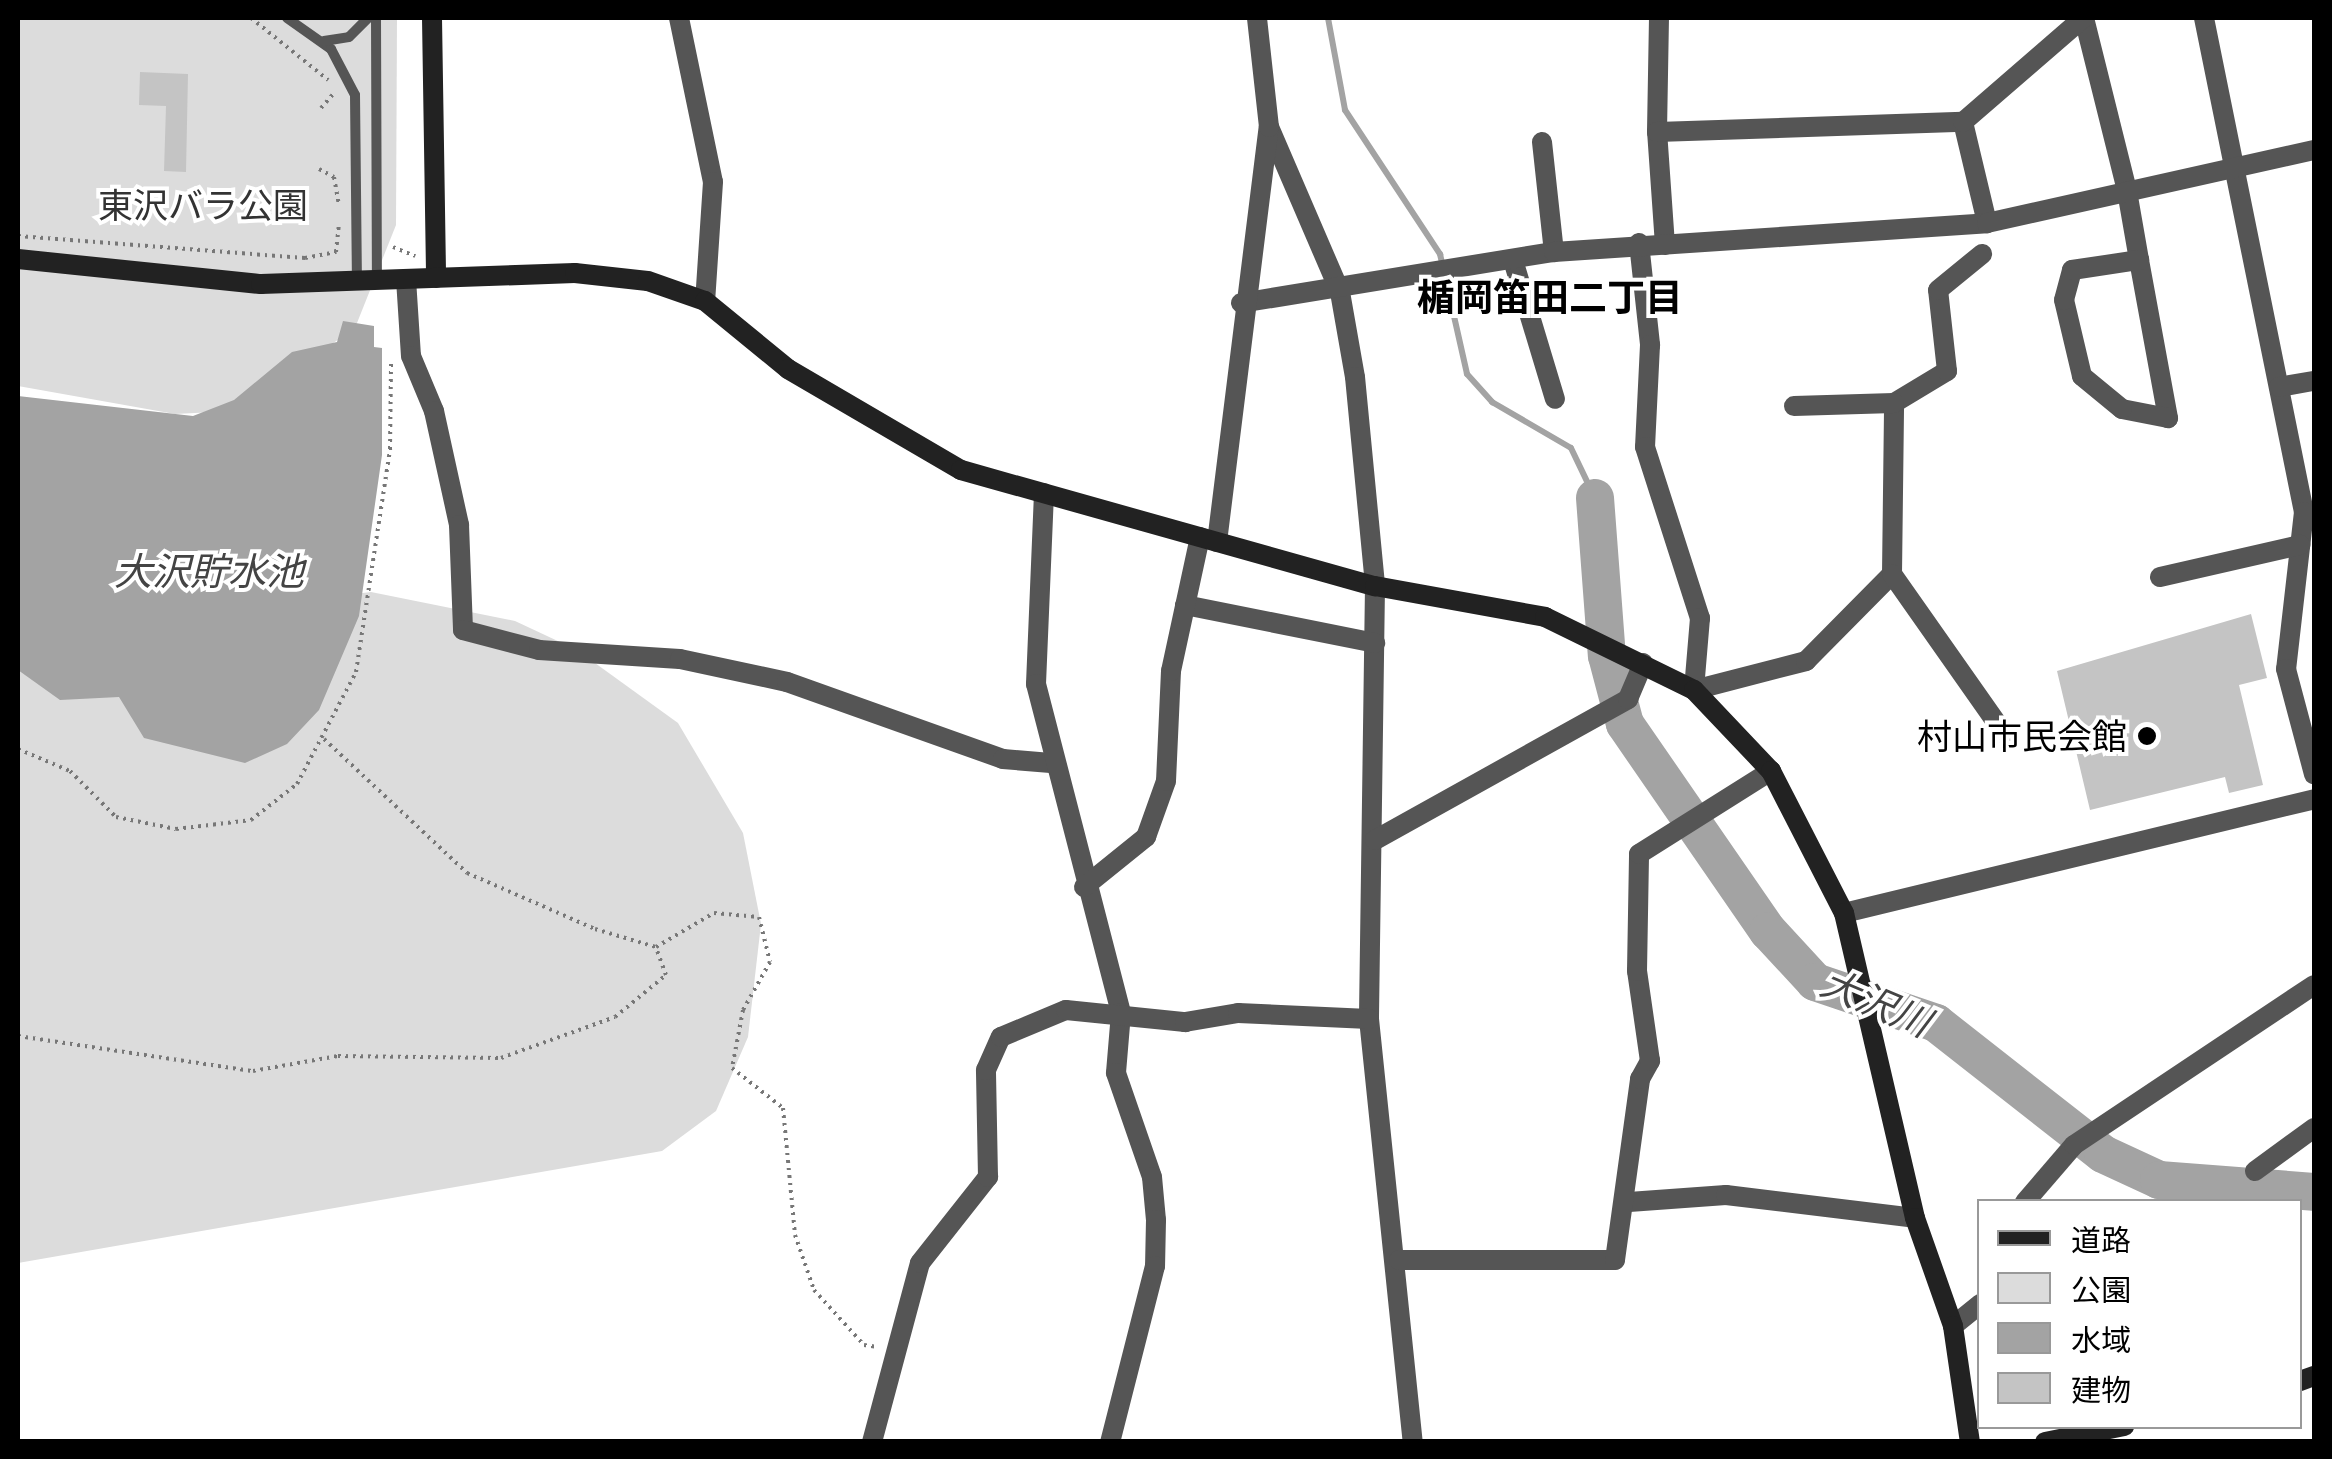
<!DOCTYPE html>
<meta charset="utf-8">
<style>
body{margin:0}
#map{position:relative;width:2332px;height:1459px;overflow:hidden;background:#fff;font-family:"IBM Plex Sans","Noto Sans JP",sans-serif}
div>[style]{position:absolute}
[style*='--x']{left:calc(var(--x)*1px);top:calc(var(--y)*1px);width:calc(var(--w)*1px);rotate:calc(var(--a)*1deg)}
.green>*{inset:0;background:#dcdcdc}
.water>*{inset:0;background:#a3a3a3}
.stream>*{height:6px;margin:-3px;padding:0 3px;transform-origin:3px;border-radius:3px;background:#a3a3a3}
.river>*{height:38px;margin:-19px;padding:0 19px;transform-origin:19px;border-radius:19px;background:#a3a3a3}
.building>*{inset:0;background:#c4c4c4}
.path>*{height:4px;margin-top:-2px;transform-origin:0;background:repeating-linear-gradient(90deg,#777 0 2.5px,transparent 0 7.5px)}
.lane>*{height:10px;margin:-5px;padding:0 5px;transform-origin:5px;border-radius:5px;background:#555}
.street>*{height:20px;margin:-10px;padding:0 10px;transform-origin:10px;border-radius:10px;background:#555}
.secondary>*{height:20px;margin:-10px;padding:0 10px;transform-origin:10px;border-radius:10px;background:#222}
.dots>*{width:28px;height:28px;translate:-50% -50%;box-sizing:border-box;border:5px solid #fff;border-radius:50%}
span{translate:-50% -50%;white-space:nowrap;text-align:center;line-height:1.15;-webkit-text-stroke:8px #fff;paint-order:stroke}
.park-label{font-size:35px;color:#333}
.poi-label{font-size:35px;color:#000}
.right{translate:-100% -50%;text-align:right}
.neighbourhood-label{font-size:38px;color:#000;font-weight:700}
.water-label{font-size:38px;color:#444;font-style:italic}
.frame{position:absolute;inset:0;border:20px solid #000;pointer-events:none}
.legend{position:absolute;left:1977px;top:1199px;width:325px;height:230px;box-sizing:border-box;background:#fff;border:2px solid #999;margin:0;padding:12px 18px;list-style:none;font-size:30px;color:#000}
.legend li{display:flex;align-items:center;gap:20px;height:50px}
.legend b{width:50px;border:2px solid #999}
</style>
<div id="map">
<div class="green">
<div style="clip-path:polygon(18px 18px,397px 18px,396px 225px,355px 328px,235px 411px,175px 414px,18px 386px)"></div>
<div style="clip-path:polygon(371px 592px,515px 621px,577px 650px,678px 723px,743px 833px,761px 924px,748px 1037px,716px 1111px,662px 1151px,18px 1263px,18px 634px)"></div>
</div>
<div class="water">
<div style="clip-path:polygon(343px 321px,374px 326px,374px 347px,382px 348px,382px 455px,359px 616px,319px 710px,287px 744px,245px 763px,144px 738px,119px 697px,60px 700px,18px 670px,18px 396px,193px 416px,234px 400px,292px 352px,337px 342px)"></div>
</div>
<div class="stream">
<div style="--x:1328;--y:18;--w:94;--a:79.5"></div>
<div style="--x:1345;--y:110;--w:173;--a:56.6"></div>
<div style="--x:1440;--y:254;--w:123;--a:77.3"></div>
<div style="--x:1467;--y:374;--w:38;--a:48"></div>
<div style="--x:1492;--y:402;--w:91;--a:30.2"></div>
<div style="--x:1571;--y:448;--w:55;--a:64.4"></div>
</div>
<div class="river">
<div style="--x:1595;--y:498;--w:158;--a:85.7"></div>
<div style="--x:1607;--y:656;--w:70;--a:75.2"></div>
<div style="--x:1625;--y:724;--w:252;--a:55.4"></div>
<div style="--x:1768;--y:931;--w:69;--a:47.3"></div>
<div style="--x:1815;--y:982;--w:128;--a:18.7"></div>
<div style="--x:1936;--y:1023;--w:212;--a:38.1"></div>
<div style="--x:2103;--y:1154;--w:62;--a:24.9"></div>
<div style="--x:2159;--y:1180;--w:155;--a:4.4"></div>
</div>
<div class="building">
<div style="clip-path:polygon(140px 72px,188px 74px,186px 172px,164px 171px,166px 106px,139px 105px)"></div>
<div style="clip-path:polygon(2251px 614px,2267px 678px,2239px 685px,2263px 785px,2229px 793px,2225px 777px,2090px 810px,2057px 671px)"></div>
</div>
<div class="path">
<div style="--x:251;--y:18;--w:99;--a:38.8"></div>
<div style="--x:321;--y:108;--w:21;--a:-49"></div>
<div style="--x:319;--y:169;--w:17;--a:28"></div>
<div style="--x:334;--y:177;--w:27;--a:80"></div>
<div style="--x:18;--y:236;--w:288;--a:4.4"></div>
<div style="--x:305;--y:258;--w:32;--a:-11"></div>
<div style="--x:336;--y:252;--w:28;--a:-84"></div>
<div style="--x:393;--y:247;--w:24;--a:22"></div>
<div style="--x:324;--y:739;--w:196;--a:43.1"></div>
<div style="--x:467;--y:873;--w:140;--a:23.6"></div>
<div style="--x:595;--y:929;--w:64;--a:16.4"></div>
<div style="--x:656;--y:947;--w:67;--a:-30.4"></div>
<div style="--x:714;--y:913;--w:45;--a:5.1"></div>
<div style="--x:759;--y:917;--w:46;--a:76.3"></div>
<div style="--x:770;--y:962;--w:55;--a:119.4"></div>
<div style="--x:743;--y:1010;--w:59;--a:100.7"></div>
<div style="--x:732;--y:1068;--w:65;--a:38.1"></div>
<div style="--x:783;--y:1108;--w:128;--a:84.6"></div>
<div style="--x:795;--y:1235;--w:58;--a:70.9"></div>
<div style="--x:814;--y:1290;--w:74;--a:47.7"></div>
<div style="--x:864;--y:1345;--w:14;--a:8"></div>
<div style="--x:18;--y:749;--w:56;--a:22.9"></div>
<div style="--x:70;--y:771;--w:65;--a:45"></div>
<div style="--x:116;--y:817;--w:61;--a:11.3"></div>
<div style="--x:176;--y:829;--w:76;--a:-6.8"></div>
<div style="--x:251;--y:820;--w:58;--a:-38"></div>
<div style="--x:297;--y:784;--w:127;--a:-62.2"></div>
<div style="--x:356;--y:672;--w:226;--a:-81.3"></div>
<div style="--x:390;--y:449;--w:86;--a:-89.3"></div>
<div style="--x:18;--y:1036;--w:238;--a:8.5"></div>
<div style="--x:253;--y:1071;--w:86;--a:-10"></div>
<div style="--x:338;--y:1056;--w:163;--a:0.7"></div>
<div style="--x:501;--y:1058;--w:121;--a:-19.8"></div>
<div style="--x:615;--y:1017;--w:66;--a:-39.5"></div>
<div style="--x:666;--y:975;--w:30;--a:-110"></div>
</div>
<div class="lane">
<div style="--x:287;--y:18;--w:54;--a:35.2"></div>
<div style="--x:331;--y:49;--w:52;--a:62.4"></div>
<div style="--x:355;--y:95;--w:185;--a:89.4"></div>
<div style="--x:376;--y:18;--w:262;--a:89.8"></div>
<div style="--x:324;--y:41;--w:25;--a:-9"></div>
<div style="--x:349;--y:37;--w:27;--a:-45"></div>
</div>
<div class="street">
<div style="--x:679;--y:18;--w:167;--a:78.3"></div>
<div style="--x:713;--y:182;--w:119;--a:93.8"></div>
<div style="--x:2084;--y:18;--w:178;--a:76"></div>
<div style="--x:2127;--y:191;--w:70;--a:80.1"></div>
<div style="--x:2139;--y:260;--w:161;--a:79.6"></div>
<div style="--x:2168;--y:418;--w:47;--a:-168.9"></div>
<div style="--x:2122;--y:409;--w:52;--a:-140.5"></div>
<div style="--x:2082;--y:376;--w:78;--a:-103.3"></div>
<div style="--x:2064;--y:300;--w:31;--a:-75"></div>
<div style="--x:2072;--y:270;--w:68;--a:-8.5"></div>
<div style="--x:2204;--y:18;--w:504;--a:78.56"></div>
<div style="--x:2304;--y:512;--w:158;--a:96.5"></div>
<div style="--x:2286;--y:669;--w:109;--a:75.1"></div>
<div style="--x:1963;--y:122;--w:104;--a:76.6"></div>
<div style="--x:1269;--y:127;--w:180;--a:66.7"></div>
<div style="--x:1340;--y:292;--w:86;--a:80"></div>
<div style="--x:1355;--y:377;--w:210;--a:84.5"></div>
<div style="--x:1375;--y:586;--w:433;--a:90.8"></div>
<div style="--x:1369;--y:1019;--w:425;--a:84.1"></div>
<div style="--x:1657;--y:132;--w:114;--a:-89"></div>
<div style="--x:1542;--y:142;--w:111;--a:83.8"></div>
<div style="--x:1639;--y:243;--w:103;--a:83.8"></div>
<div style="--x:1650;--y:345;--w:102;--a:92.8"></div>
<div style="--x:1645;--y:447;--w:180;--a:72.2"></div>
<div style="--x:1700;--y:618;--w:72;--a:94.8"></div>
<div style="--x:1694;--y:690;--w:116;--a:-14.5"></div>
<div style="--x:1806;--y:661;--w:122;--a:-45.3"></div>
<div style="--x:1892;--y:574;--w:171;--a:-89.3"></div>
<div style="--x:1894;--y:403;--w:62;--a:-31.1"></div>
<div style="--x:1947;--y:371;--w:81;--a:-96.3"></div>
<div style="--x:1938;--y:290;--w:57;--a:-39.3"></div>
<div style="--x:1665;--y:245;--w:113;--a:-94"></div>
<div style="--x:1657;--y:132;--w:306;--a:-1.9"></div>
<div style="--x:1963;--y:122;--w:159;--a:-40.9"></div>
<div style="--x:1513;--y:260;--w:145;--a:73.2"></div>
<div style="--x:406;--y:279;--w:77;--a:86.3"></div>
<div style="--x:411;--y:356;--w:60;--a:67.3"></div>
<div style="--x:434;--y:411;--w:117;--a:77.6"></div>
<div style="--x:459;--y:525;--w:105;--a:87.8"></div>
<div style="--x:463;--y:630;--w:79;--a:14.7"></div>
<div style="--x:539;--y:650;--w:141;--a:3.7"></div>
<div style="--x:680;--y:659;--w:109;--a:12.1"></div>
<div style="--x:787;--y:682;--w:229;--a:19.6"></div>
<div style="--x:1003;--y:759;--w:48;--a:4.8"></div>
<div style="--x:1241;--y:303;--w:317;--a:-9.3"></div>
<div style="--x:1554;--y:252;--w:434;--a:-3.8"></div>
<div style="--x:1987;--y:223;--w:335;--a:-12.6"></div>
<div style="--x:2279;--y:387;--w:36;--a:-10"></div>
<div style="--x:1794;--y:406;--w:100;--a:-1.7"></div>
<div style="--x:1044;--y:493;--w:191;--a:92.4"></div>
<div style="--x:1036;--y:684;--w:340;--a:75.5"></div>
<div style="--x:1121;--y:1013;--w:60;--a:94.8"></div>
<div style="--x:1116;--y:1073;--w:110;--a:70.9"></div>
<div style="--x:1152;--y:1177;--w:43;--a:84.7"></div>
<div style="--x:1156;--y:1220;--w:46;--a:91.2"></div>
<div style="--x:1155;--y:1266;--w:182;--a:104.3"></div>
<div style="--x:1217;--y:542;--w:418;--a:-82.9"></div>
<div style="--x:1269;--y:127;--w:110;--a:-96.3"></div>
<div style="--x:1892;--y:574;--w:198;--a:54.9"></div>
<div style="--x:2160;--y:577;--w:144;--a:-12.9"></div>
<div style="--x:1185;--y:605;--w:194;--a:11.3"></div>
<div style="--x:1375;--y:840;--w:290;--a:-29.1"></div>
<div style="--x:1628;--y:699;--w:39;--a:-67"></div>
<div style="--x:1084;--y:887;--w:80;--a:-38.9"></div>
<div style="--x:1146;--y:837;--w:59;--a:-70.3"></div>
<div style="--x:1166;--y:781;--w:110;--a:-87.4"></div>
<div style="--x:1171;--y:671;--w:137;--a:-77.8"></div>
<div style="--x:1844;--y:913;--w:484;--a:-13.6"></div>
<div style="--x:2255;--y:1171;--w:73;--a:-36.1"></div>
<div style="--x:1629;--y:1202;--w:97;--a:-4.1"></div>
<div style="--x:1726;--y:1195;--w:190;--a:6.9"></div>
<div style="--x:2025;--y:1202;--w:75;--a:-49.3"></div>
<div style="--x:2074;--y:1145;--w:288;--a:-33.7"></div>
<div style="--x:1399;--y:1260;--w:216;--a:0"></div>
<div style="--x:1615;--y:1260;--w:183;--a:-82.1"></div>
<div style="--x:1640;--y:1079;--w:21;--a:-61"></div>
<div style="--x:1650;--y:1061;--w:91;--a:-98.2"></div>
<div style="--x:1637;--y:971;--w:117;--a:-89"></div>
<div style="--x:1639;--y:854;--w:156;--a:-32.2"></div>
<div style="--x:1953;--y:1326;--w:35;--a:-39"></div>
<div style="--x:872;--y:1442;--w:185;--a:-75"></div>
<div style="--x:920;--y:1263;--w:110;--a:-51.7"></div>
<div style="--x:988;--y:1177;--w:107;--a:-91.1"></div>
<div style="--x:986;--y:1070;--w:36;--a:-66"></div>
<div style="--x:1001;--y:1037;--w:70;--a:-22.6"></div>
<div style="--x:1066;--y:1010;--w:120;--a:5.8"></div>
<div style="--x:1185;--y:1022;--w:54;--a:-9.6"></div>
<div style="--x:1238;--y:1013;--w:131;--a:2.6"></div>
</div>
<div class="secondary">
<div style="--x:432;--y:18;--w:260;--a:89.1"></div>
<div style="--x:18;--y:259;--w:244;--a:5.9"></div>
<div style="--x:261;--y:284;--w:314;--a:-2"></div>
<div style="--x:575;--y:273;--w:73;--a:6.3"></div>
<div style="--x:648;--y:281;--w:60;--a:19.3"></div>
<div style="--x:705;--y:301;--w:107;--a:39.3"></div>
<div style="--x:788;--y:369;--w:200;--a:30.3"></div>
<div style="--x:961;--y:470;--w:430;--a:15.7"></div>
<div style="--x:1375;--y:586;--w:173;--a:10.3"></div>
<div style="--x:1545;--y:617;--w:166;--a:26.1"></div>
<div style="--x:1694;--y:690;--w:112;--a:46.5"></div>
<div style="--x:1771;--y:771;--w:160;--a:62.8"></div>
<div style="--x:1844;--y:913;--w:313;--a:76.9"></div>
<div style="--x:1915;--y:1218;--w:114;--a:70.6"></div>
<div style="--x:1953;--y:1326;--w:117;--a:81.7"></div>
<div style="--x:2300;--y:1381;--w:15;--a:-20"></div>
<div style="--x:2045;--y:1442;--w:81;--a:-11.4"></div>
</div>
<div class="dots">
<div style="left:2147px;top:736px;background:#000"></div>
</div>
<div class="park-label">
<span style="left:203px;top:205px">東沢バラ公園</span>
</div>
<div class="poi-label">
<span class="right" style="left:2127px;top:736px">村山市民会館</span>
</div>
<div class="neighbourhood-label">
<span style="left:1550px;top:297px">楯岡笛田二丁目</span>
</div>
<div class="water-label">
<span style="left:209px;top:571px">大沢貯水池</span>
<span style="left:1876px;top:1002px;rotate:23deg">大沢川</span>
</div>
<div class="frame"></div>
<ul class="legend">
<li><b style="height:12px;background:#222"></b>道路</li>
<li><b style="height:28px;background:#dcdcdc"></b>公園</li>
<li><b style="height:28px;background:#a3a3a3"></b>水域</li>
<li><b style="height:28px;background:#c4c4c4"></b>建物</li>
</ul>
</div>
